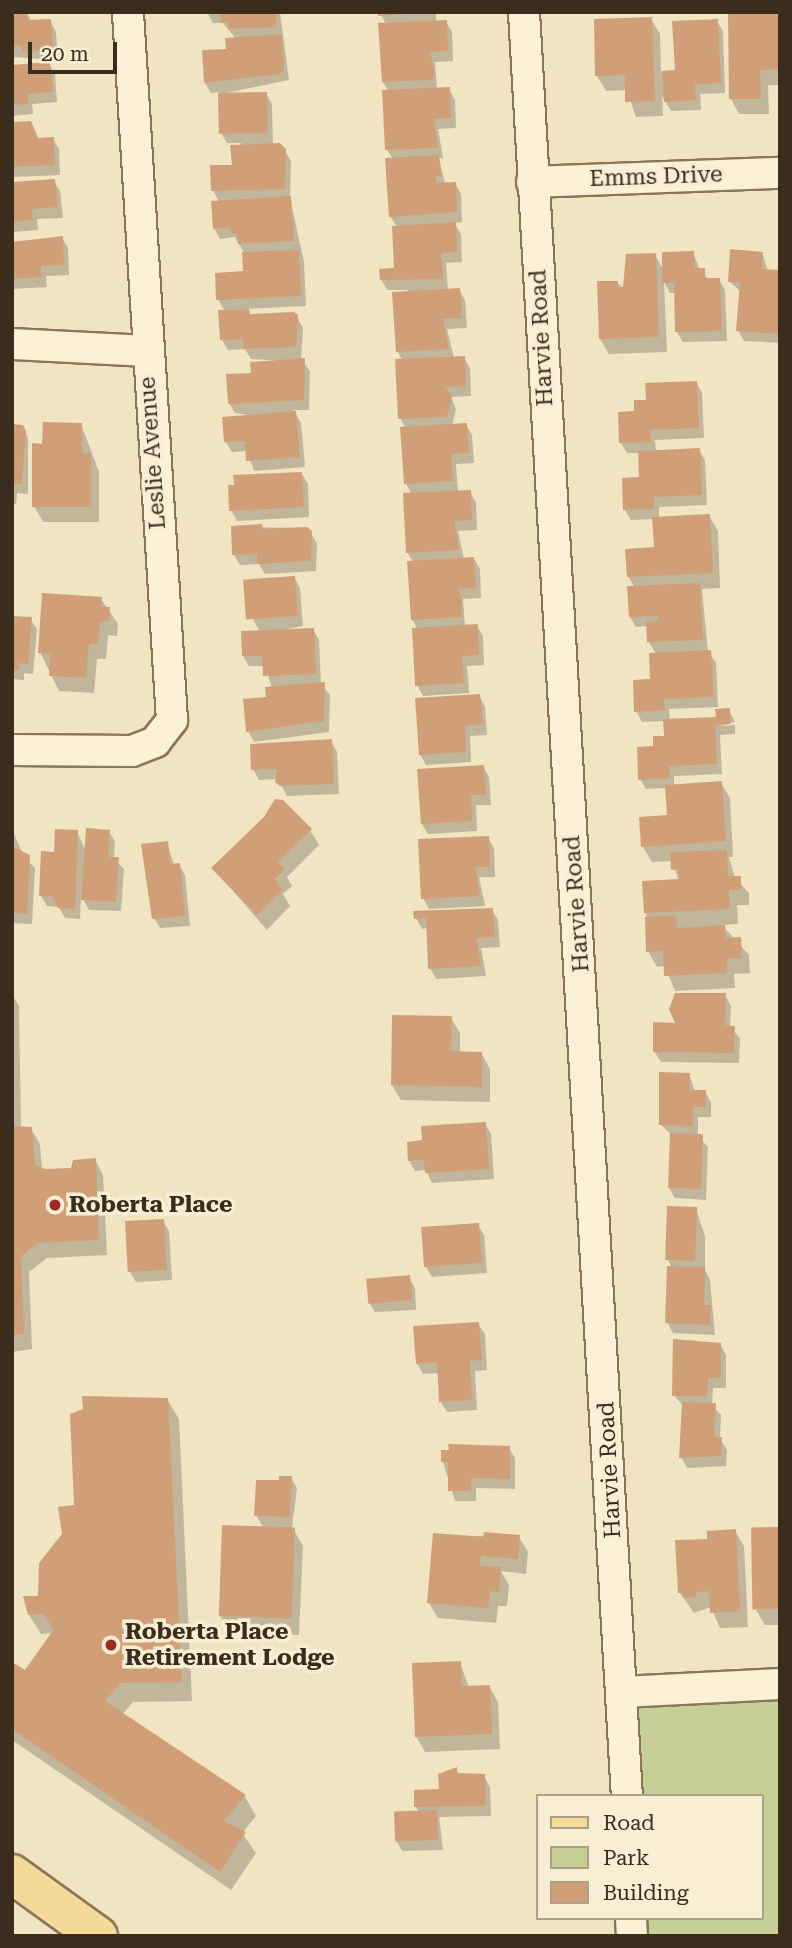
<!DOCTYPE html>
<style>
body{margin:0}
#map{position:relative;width:792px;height:1948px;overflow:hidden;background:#f0e4c3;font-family:"Roboto Serif",serif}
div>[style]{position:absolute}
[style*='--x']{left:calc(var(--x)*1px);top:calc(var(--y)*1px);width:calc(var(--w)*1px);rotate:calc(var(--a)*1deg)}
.green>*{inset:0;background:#c7cf96}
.shadow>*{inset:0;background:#0003}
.building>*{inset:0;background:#d09f77;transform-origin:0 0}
.roads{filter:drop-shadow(2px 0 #8c7559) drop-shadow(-2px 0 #8c7559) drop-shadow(0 2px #8c7559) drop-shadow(0 -2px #8c7559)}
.minor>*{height:30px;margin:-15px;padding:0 15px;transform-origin:15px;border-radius:15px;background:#faf1d7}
.primary>*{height:38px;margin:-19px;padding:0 19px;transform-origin:19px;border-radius:19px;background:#f5db9a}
.dots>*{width:19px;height:19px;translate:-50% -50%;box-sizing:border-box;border:4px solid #f7eed3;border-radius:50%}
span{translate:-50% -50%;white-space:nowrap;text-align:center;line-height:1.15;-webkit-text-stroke:7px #f7eed3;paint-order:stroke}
.street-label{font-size:23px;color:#3b2d1e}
.poi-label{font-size:23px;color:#3b2d1e;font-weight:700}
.left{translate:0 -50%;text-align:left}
.frame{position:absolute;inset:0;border:14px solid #3b2d1e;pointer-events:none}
.legend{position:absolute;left:536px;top:1794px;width:228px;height:126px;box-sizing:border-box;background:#f7eed3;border:2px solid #aca18b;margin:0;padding:9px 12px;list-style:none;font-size:21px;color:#3b2d1e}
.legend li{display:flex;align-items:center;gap:14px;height:35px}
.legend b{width:35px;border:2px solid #aca18b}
.scale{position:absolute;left:28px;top:42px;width:89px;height:32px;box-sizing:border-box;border:4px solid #3b2d1e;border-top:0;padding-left:9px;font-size:21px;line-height:24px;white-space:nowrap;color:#3b2d1e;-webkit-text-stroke:5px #f7eed3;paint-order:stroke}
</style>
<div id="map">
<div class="green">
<div style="clip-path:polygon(780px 1684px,780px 1936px,632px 1936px,631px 1918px,762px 1918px,762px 1796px,627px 1796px,622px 1692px)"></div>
</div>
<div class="shadow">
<div style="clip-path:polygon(26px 12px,32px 22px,50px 21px,56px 32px,58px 60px,12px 57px,12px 13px)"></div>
<div style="clip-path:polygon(207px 12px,280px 12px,289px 80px,221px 94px,266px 94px,272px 104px,273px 145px,284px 150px,291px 161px,290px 198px,304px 262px,306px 306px,224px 310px,218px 299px,244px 273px,245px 254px,239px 244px,235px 237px,220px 239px,214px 228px,219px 202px,213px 190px,234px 166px,241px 143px,227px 143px,221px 133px,220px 92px,211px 93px,205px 83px,236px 39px,223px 23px,213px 23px)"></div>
<div style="clip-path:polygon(380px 12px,436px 12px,436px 22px,446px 22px,452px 32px,453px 61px,435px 62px,437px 90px,449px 89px,455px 100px,456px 128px,438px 129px,443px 158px,439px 158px,445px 184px,455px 183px,461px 194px,462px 222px,454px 223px,461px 234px,462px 262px,446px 263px,448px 291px,459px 290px,465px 300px,467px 328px,447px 329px,454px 358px,464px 358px,470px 368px,471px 396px,451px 397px,456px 409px,452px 426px,466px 425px,472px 435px,474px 463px,456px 464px,458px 492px,470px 492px,476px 502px,477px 530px,458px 531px,464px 559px,474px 559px,480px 569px,481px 598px,463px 599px,465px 627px,477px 626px,483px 636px,484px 665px,467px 666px,469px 693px,423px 696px,417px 685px,418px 630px,412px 619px,413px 562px,407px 552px,412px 495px,406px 484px,406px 429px,400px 418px,403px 361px,397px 351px,408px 290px,387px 290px,381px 279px,396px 270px,397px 227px,390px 216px,393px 159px,387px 150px,389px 92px,383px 82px,380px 25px,386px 25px)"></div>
<div style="clip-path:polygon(765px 12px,780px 12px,780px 85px,768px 85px,769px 114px,739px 114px,731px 99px)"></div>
<div style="clip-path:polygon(651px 19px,660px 34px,661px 72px,676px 72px,717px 21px,723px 31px,725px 93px,700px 94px,701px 110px,671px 111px,662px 96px,663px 116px,636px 117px,627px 90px,606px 91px,597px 76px)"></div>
<div style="clip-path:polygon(49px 64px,55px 74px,57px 102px,32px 104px,33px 114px,12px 116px,12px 68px)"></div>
<div style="clip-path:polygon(30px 123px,39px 140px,53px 139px,59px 149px,60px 175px,12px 177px,12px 124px)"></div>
<div style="clip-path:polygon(54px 181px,60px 191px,63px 218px,37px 219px,38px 230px,12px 232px,12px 184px)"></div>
<div style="clip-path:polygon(62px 238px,68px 248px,69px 275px,46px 276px,47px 287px,12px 289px,12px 242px)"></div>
<div style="clip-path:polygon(693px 253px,700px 270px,709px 280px,719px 280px,725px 290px,727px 341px,683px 342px,677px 332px,676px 293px,670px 293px,664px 282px,667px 352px,609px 354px,600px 339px,617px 283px,625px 289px,655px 255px,664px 271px)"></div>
<div style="clip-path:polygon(762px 253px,768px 271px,780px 272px,780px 343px,744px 341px,738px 330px,741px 292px,729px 281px)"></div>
<div style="clip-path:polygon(220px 312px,297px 317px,303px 328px,301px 360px,310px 371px,309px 410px,294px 410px,301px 423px,305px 467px,254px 471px,247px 451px,232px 452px,226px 442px,254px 416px,235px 413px,229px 403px,253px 374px,289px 361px,251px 359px,245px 349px,228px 350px,222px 340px)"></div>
<div style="clip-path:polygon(696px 382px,702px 393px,704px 438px,655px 440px,656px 452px,699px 450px,705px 460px,707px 505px,659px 507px,659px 518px,709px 516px,718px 531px,720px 588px,702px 589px,708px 652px,716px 662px,718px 707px,669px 709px,670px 721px,717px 719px,729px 710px,735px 722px,720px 726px,735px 725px,735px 734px,720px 735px,722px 774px,674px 776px,674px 786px,721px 783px,730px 798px,733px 857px,729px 857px,735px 878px,749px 893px,749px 905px,737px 905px,738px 924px,722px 925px,749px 955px,750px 973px,734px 974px,735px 988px,675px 991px,665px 966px,657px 967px,648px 951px,646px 912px,679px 881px,672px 861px,652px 862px,643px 847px,669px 817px,667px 788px,646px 789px,640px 779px,655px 748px,665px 737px,665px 721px,642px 722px,636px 711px,652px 681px,656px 654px,649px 642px,648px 626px,636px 627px,630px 617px,635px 588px,628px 576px,655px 549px,654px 519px,631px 520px,625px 510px,641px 479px,639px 453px,627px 453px,621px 443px,636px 413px,648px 401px)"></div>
<div style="clip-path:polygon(81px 424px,99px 472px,99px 522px,43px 522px,34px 506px,44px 445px)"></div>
<div style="clip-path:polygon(12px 426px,22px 426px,28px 437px,28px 494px,17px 493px,16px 504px,12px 503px)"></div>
<div style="clip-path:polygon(302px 474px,308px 484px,309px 517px,237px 521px,231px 510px)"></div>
<div style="clip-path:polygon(232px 527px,307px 528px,317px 543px,316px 571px,265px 574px,259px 564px,240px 565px,234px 555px)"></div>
<div style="clip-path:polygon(294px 577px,300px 588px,303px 626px,277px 631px,313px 629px,319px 640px,321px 684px,330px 695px,329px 732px,254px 742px,248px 731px,272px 688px,265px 666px,249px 666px,243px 656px,260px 632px,253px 619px)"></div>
<div style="clip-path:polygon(101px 599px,118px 624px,117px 636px,108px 635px,106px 659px,97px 659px,94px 693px,59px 691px,40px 652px)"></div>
<div style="clip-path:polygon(12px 617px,30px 619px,37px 629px,33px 674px,24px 673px,24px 680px,12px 679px)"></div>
<div style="clip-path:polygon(479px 696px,485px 707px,487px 735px,470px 736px,471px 762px,426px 765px,420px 754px)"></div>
<div style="clip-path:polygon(331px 741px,337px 752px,339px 794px,287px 796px,278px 779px,259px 780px,253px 769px)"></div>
<div style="clip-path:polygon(483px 766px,489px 777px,491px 805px,476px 805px,477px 831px,428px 834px,422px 824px)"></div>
<div style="clip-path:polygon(12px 829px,24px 857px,35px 868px,32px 924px,12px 923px)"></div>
<div style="clip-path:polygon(310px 830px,319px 845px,287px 877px,292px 886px,283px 894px,290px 906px,267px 930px,214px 869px)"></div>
<div style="clip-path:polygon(109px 831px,115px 842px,114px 859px,124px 869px,121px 911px,89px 910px,81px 896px,80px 919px,65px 918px,59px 907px,47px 906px,41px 896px,56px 854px,77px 832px,86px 852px)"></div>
<div style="clip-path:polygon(488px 838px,494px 848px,495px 877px,479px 877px,485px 906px,429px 909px,423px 898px)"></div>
<div style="clip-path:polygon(167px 843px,174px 865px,179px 865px,185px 875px,190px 926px,160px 928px,154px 918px,143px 845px)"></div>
<div style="clip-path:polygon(492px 910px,498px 920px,500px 947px,481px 948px,486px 976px,436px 979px,430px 968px,428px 928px,422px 929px,416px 918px)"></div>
<div style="clip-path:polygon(676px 994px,725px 995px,731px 1006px,730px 1027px,740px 1038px,739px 1063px,661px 1062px,654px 1051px,677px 1025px,671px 1009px)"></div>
<div style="clip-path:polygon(12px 995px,19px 1006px,21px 1128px,31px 1129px,40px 1144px,42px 1170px,72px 1170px,95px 1160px,103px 1175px,107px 1255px,47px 1258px,29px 1272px,32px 1349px,12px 1352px)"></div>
<div style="clip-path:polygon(451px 1018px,460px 1033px,460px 1053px,481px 1053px,490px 1069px,490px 1102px,401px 1100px,392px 1085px)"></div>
<div style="clip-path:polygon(689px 1074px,695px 1092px,705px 1092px,711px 1102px,711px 1117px,698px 1117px,698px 1136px,708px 1147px,706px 1200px,675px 1198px,669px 1188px,672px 1135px,661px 1125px)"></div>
<div style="clip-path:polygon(485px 1124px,491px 1134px,494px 1179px,432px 1183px,426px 1170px,415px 1171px,409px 1160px,424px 1142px)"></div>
<div style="clip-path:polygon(696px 1209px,705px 1236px,705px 1270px,710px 1280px,715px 1335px,673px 1333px,667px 1322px,672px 1268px,668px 1260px)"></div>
<div style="clip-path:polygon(163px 1221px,169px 1231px,172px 1280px,136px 1282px,130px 1272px)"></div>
<div style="clip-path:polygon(478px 1225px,484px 1235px,487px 1273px,432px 1277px,426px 1267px)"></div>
<div style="clip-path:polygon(409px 1277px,415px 1288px,416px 1310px,375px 1312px,369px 1302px)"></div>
<div style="clip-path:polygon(478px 1324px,485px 1334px,487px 1370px,475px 1371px,477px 1410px,447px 1412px,441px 1402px,439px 1373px,423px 1374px,417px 1363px)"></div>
<div style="clip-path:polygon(720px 1344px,726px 1355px,726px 1388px,713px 1388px,712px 1405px,721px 1415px,720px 1439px,727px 1450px,726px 1466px,687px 1468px,681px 1457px,683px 1406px,674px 1395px)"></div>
<div style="clip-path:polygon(167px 1399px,179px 1419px,192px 1701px,133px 1702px,122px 1715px,245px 1797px,256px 1816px,242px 1833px,256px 1853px,231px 1890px,12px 1740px,12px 1665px,25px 1673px,53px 1633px,41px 1634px,29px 1615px,75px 1507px)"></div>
<div style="clip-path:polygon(509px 1448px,515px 1458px,515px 1489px,476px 1488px,476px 1501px,455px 1501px,443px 1462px)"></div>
<div style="clip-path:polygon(291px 1478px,297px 1488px,292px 1527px,303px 1546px,299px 1635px,229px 1631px,220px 1616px,264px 1529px,256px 1515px,281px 1482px)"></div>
<div style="clip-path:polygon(778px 1529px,780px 1625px,765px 1625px,756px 1610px)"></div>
<div style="clip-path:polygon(735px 1531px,744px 1546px,748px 1627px,720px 1628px,711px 1607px,694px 1613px,680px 1593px,709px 1540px)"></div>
<div style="clip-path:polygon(435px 1535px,519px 1537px,528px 1552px,526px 1574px,501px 1571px,509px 1585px,507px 1606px,498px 1606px,496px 1623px,438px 1618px,429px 1603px)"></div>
<div style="clip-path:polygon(460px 1663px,469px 1687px,489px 1686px,498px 1702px,500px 1749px,425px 1752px,416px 1736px)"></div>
<div style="clip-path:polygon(456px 1769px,460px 1776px,484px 1776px,490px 1787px,491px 1816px,439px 1817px,443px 1850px,402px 1851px,396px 1840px,419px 1812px,416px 1807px,440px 1791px)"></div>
</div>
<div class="building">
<div style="clip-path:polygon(12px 12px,27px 12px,28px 20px,51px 19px,53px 50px,22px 51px,22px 46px,12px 46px)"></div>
<div style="clip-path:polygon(220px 12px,276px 12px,276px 27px,228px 29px,228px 22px,221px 23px)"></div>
<div style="clip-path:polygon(378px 12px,400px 12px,400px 14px,378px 16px)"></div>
<div style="clip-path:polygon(780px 12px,780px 69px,760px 70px,761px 99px,729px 99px,728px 14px)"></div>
<div style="clip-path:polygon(652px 17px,655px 101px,625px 102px,625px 75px,595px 76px,594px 19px)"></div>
<div style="clip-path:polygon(718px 19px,721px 83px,695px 84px,696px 100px,664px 102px,662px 71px,675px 70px,672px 21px)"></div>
<div style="clip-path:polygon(447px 20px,448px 50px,430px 52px,435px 75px,431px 80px,382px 82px,378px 23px)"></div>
<div style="clip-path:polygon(282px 34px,284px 69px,280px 74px,204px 83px,202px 50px,226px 49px,225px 38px)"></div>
<div style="clip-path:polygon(50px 62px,53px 92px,27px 94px,29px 104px,12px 105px,12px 65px)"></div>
<div style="clip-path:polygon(450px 87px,451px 118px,434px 119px,438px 148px,385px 150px,382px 90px)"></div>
<div style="left:267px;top:92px;width:41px;height:49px;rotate:89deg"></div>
<div style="clip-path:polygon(31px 121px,38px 138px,54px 137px,55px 165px,12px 167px,12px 122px)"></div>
<div style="clip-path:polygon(280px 143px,286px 149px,285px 189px,211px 191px,210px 165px,232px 165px,230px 145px)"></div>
<div style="clip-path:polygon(439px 155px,441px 176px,436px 176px,436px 183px,456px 182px,457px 212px,389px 217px,385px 158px)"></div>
<div style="clip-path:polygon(55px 179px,58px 207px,32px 209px,33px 220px,12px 222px,12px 182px)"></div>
<div style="clip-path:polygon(291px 196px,294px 241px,238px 244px,237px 234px,231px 234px,230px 227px,213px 229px,211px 201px)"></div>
<div style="clip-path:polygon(456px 222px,457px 252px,441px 253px,443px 279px,380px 280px,379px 269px,394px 268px,392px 226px)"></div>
<div style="clip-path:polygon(63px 236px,64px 265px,41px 266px,42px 277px,12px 279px,12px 242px)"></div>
<div style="clip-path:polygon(730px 249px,763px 252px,762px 269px,780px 270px,780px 334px,736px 331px,740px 282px,728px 282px)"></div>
<div style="clip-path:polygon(299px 250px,301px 296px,216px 300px,215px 273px,243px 271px,242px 252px)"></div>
<div style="clip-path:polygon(694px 251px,695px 268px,705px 268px,705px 278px,720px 278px,722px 331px,675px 332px,674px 283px,662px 283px,662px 252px)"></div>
<div style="clip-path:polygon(656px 253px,659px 337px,599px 339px,597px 281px,618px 281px,618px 287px,623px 287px,626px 254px)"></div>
<div style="clip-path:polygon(460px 288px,462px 318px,443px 319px,449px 349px,396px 352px,392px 292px)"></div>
<div style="clip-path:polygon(249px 309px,250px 314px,294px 312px,298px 315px,296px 347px,243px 349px,243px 339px,220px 340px,218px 310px)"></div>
<div style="clip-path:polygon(465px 356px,466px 386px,446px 387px,452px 397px,447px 417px,398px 419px,395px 359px)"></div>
<div style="clip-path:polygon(305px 358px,304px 400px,228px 404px,226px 374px,251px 373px,250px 362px)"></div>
<div style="clip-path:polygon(697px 381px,699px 428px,650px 430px,651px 442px,619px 443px,618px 412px,634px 411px,634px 400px,646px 400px,645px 383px)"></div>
<div style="clip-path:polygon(296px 411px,300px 457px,246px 461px,245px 441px,224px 442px,222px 417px)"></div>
<div style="clip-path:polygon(43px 422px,82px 423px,82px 454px,91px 454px,91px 507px,32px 507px,32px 443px,42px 444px)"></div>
<div style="clip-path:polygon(467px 423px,469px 453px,451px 454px,453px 481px,404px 484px,400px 427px)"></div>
<div style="clip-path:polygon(12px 424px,23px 425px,26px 431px,22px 484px,12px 484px)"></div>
<div style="clip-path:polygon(700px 448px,702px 495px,654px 497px,654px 509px,623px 510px,622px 478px,639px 477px,638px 451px)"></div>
<div style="clip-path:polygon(302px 472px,304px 507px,229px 511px,228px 485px,234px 485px,233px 475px)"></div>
<div style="clip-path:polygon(471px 490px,472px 520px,454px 521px,459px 550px,406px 553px,403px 493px)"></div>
<div style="clip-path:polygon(710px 514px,713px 573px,627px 577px,625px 549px,654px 547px,652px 517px)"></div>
<div style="clip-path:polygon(262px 524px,263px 529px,307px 527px,312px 531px,311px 561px,257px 564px,257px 554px,232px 555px,231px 526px)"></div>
<div style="clip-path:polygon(474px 557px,476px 588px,458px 589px,462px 600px,461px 617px,411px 620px,407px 561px)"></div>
<div style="left:295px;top:576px;width:40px;height:52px;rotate:86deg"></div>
<div style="clip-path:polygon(700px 583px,703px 640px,647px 642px,646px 622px,658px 621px,658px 616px,629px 617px,627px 586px)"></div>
<div style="clip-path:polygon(42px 593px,102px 597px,101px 607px,110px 607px,109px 621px,100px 621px,98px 644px,89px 644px,86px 678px,49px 676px,50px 654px,38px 653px)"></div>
<div style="clip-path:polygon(12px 616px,32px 617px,28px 664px,19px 663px,19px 670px,12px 670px)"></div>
<div style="clip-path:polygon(478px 624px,479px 655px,462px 656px,464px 683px,415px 686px,412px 628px)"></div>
<div style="clip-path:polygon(314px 628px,316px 674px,263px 676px,262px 656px,242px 656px,241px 631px)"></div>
<div style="clip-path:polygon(711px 650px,714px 697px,664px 699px,665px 710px,634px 712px,633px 680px,650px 679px,649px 653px)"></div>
<div style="clip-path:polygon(325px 682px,324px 721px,246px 732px,243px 699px,266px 697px,265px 687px)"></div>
<div style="clip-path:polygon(480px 694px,483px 724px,465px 726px,466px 752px,419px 755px,415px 698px)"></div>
<div style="clip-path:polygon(730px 708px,730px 724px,715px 725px,717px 764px,669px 766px,670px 778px,638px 780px,637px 747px,653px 746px,653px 736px,664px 736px,663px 719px,716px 717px,715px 709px)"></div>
<div style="clip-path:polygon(332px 739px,334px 784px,280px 786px,275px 782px,277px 769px,251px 770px,250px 744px)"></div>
<div style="clip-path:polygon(484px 765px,486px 795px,471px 795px,472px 821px,421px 824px,417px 769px)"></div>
<div style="clip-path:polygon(722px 781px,726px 841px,641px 847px,639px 817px,667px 815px,665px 785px)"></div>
<div style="clip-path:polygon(275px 799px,283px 800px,312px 829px,278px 862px,285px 869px,275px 879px,283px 890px,257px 915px,211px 868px,264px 817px)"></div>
<div style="clip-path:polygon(86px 828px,110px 830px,108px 857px,119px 857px,116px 902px,81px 900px)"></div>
<div style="clip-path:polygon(55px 829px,78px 830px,75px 909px,58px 908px,53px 897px,39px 896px,41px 851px,54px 852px)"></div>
<div style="clip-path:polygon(489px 836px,490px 867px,475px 867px,480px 896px,421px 899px,418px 839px)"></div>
<div style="clip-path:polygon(168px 841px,170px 864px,180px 863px,185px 916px,152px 919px,141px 844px)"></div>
<div style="clip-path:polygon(12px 846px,30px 855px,27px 914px,12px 913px)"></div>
<div style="clip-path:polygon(727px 850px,728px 876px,741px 876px,741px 890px,729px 890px,730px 909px,644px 913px,642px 881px,679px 879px,678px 869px,671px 870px,670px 852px)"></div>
<div style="clip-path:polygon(493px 908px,495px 937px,477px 938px,481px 966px,428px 969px,426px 918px,414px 919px,413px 911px)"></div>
<div style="clip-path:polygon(676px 915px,677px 928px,725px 925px,726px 938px,741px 937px,742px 958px,727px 959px,727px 973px,664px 976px,663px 951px,646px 952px,645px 917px)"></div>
<div style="clip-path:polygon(675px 993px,726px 993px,725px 1025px,735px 1026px,734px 1053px,653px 1052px,653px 1022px,675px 1023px,669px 1009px)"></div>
<div style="clip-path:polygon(392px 1015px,452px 1016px,451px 1051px,482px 1052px,482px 1087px,391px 1085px)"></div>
<div style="clip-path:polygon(659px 1072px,690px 1073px,689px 1090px,706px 1090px,706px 1107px,693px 1107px,693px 1126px,659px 1125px)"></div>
<div style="clip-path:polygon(486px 1122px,489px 1169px,425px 1173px,424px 1160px,408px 1161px,407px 1142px,422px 1140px,421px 1126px)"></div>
<div style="clip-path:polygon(12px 1126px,32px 1127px,35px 1165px,45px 1169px,71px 1168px,73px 1160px,96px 1158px,99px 1240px,38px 1243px,21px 1256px,24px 1334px,12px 1335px)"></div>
<div style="left:670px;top:1133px;width:33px;height:55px;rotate:2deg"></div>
<div style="left:667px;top:1206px;width:30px;height:54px;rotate:2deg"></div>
<div style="left:164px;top:1219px;width:51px;height:39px;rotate:87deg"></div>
<div style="left:479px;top:1223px;width:40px;height:58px;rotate:86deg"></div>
<div style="clip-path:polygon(667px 1266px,705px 1267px,704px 1305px,711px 1305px,710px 1325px,665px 1323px)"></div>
<div style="left:410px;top:1275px;width:25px;height:44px;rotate:85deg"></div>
<div style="clip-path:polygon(479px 1322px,482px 1360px,470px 1361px,472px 1400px,439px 1402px,437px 1362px,416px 1364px,413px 1326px)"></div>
<div style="clip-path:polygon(673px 1339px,721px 1343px,721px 1378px,708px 1378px,707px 1396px,672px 1396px)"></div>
<div style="clip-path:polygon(82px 1396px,168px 1398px,182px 1682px,121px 1683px,105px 1701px,246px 1795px,224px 1821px,246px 1832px,220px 1872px,12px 1729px,12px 1662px,25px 1670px,54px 1629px,43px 1614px,28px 1615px,23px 1596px,38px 1596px,39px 1563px,62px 1534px,58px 1507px,74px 1505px,70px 1414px,83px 1409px)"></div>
<div style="clip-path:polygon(682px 1402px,716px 1403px,714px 1437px,722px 1437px,721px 1456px,679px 1458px)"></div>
<div style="clip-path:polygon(448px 1444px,510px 1446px,510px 1479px,471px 1478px,471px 1491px,448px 1491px,448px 1462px,441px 1462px,441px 1450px,449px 1450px)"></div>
<div style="clip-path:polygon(279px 1476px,292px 1476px,290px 1517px,254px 1516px,256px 1480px,279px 1480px)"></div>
<div style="left:222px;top:1525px;width:73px;height:91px;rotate:2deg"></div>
<div style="left:779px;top:1527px;width:82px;height:28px;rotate:89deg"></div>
<div style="clip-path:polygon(736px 1529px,740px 1611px,710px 1613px,709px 1591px,696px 1592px,696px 1597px,683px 1598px,683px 1593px,678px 1593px,675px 1540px,707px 1539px,707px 1531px)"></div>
<div style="clip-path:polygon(484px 1532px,520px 1535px,518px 1559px,481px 1556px,480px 1566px,501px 1567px,499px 1592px,490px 1591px,488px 1608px,427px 1603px,433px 1533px,483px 1537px)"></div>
<div style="clip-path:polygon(461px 1661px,462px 1686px,490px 1685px,492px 1734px,415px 1737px,412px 1663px)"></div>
<div style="clip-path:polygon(457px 1767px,457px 1773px,485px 1774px,486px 1806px,414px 1807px,414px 1790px,439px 1789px,438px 1774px)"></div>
<div style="left:437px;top:1810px;width:30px;height:43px;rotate:88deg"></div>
</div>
<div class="roads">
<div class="minor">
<div style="--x:524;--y:12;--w:1787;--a:86.7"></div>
<div style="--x:532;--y:182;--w:248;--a:-2.1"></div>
<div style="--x:12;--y:344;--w:135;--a:3"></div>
<div style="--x:12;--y:750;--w:120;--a:0.5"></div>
<div style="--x:132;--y:751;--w:25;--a:-21"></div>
<div style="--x:155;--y:742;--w:28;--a:-52"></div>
<div style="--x:172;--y:720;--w:709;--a:-93.56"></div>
<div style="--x:622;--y:1692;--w:158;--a:-2.9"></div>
<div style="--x:631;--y:1918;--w:18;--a:87"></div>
</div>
<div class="primary">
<div style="--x:12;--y:1874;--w:106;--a:35.8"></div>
</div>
</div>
<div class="dots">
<div style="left:55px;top:1205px;background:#9e2826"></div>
<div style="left:111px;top:1645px;background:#9e2826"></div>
</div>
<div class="street-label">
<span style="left:656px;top:177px;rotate:-2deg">Emms Drive</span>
<span style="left:542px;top:338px;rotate:-93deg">Harvie Road</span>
<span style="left:153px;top:453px;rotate:-94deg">Leslie Avenue</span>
<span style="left:577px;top:904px;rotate:-94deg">Harvie Road</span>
<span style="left:610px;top:1470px;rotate:-93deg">Harvie Road</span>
</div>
<div class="poi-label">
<span class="left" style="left:69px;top:1205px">Roberta Place</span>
<span class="left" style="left:125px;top:1645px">Roberta Place<br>Retirement Lodge</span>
</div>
<div class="frame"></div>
<ul class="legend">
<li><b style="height:9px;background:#f5db9a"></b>Road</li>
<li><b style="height:19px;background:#c7cf96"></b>Park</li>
<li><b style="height:19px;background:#d09f77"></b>Building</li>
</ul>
<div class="scale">20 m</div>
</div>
